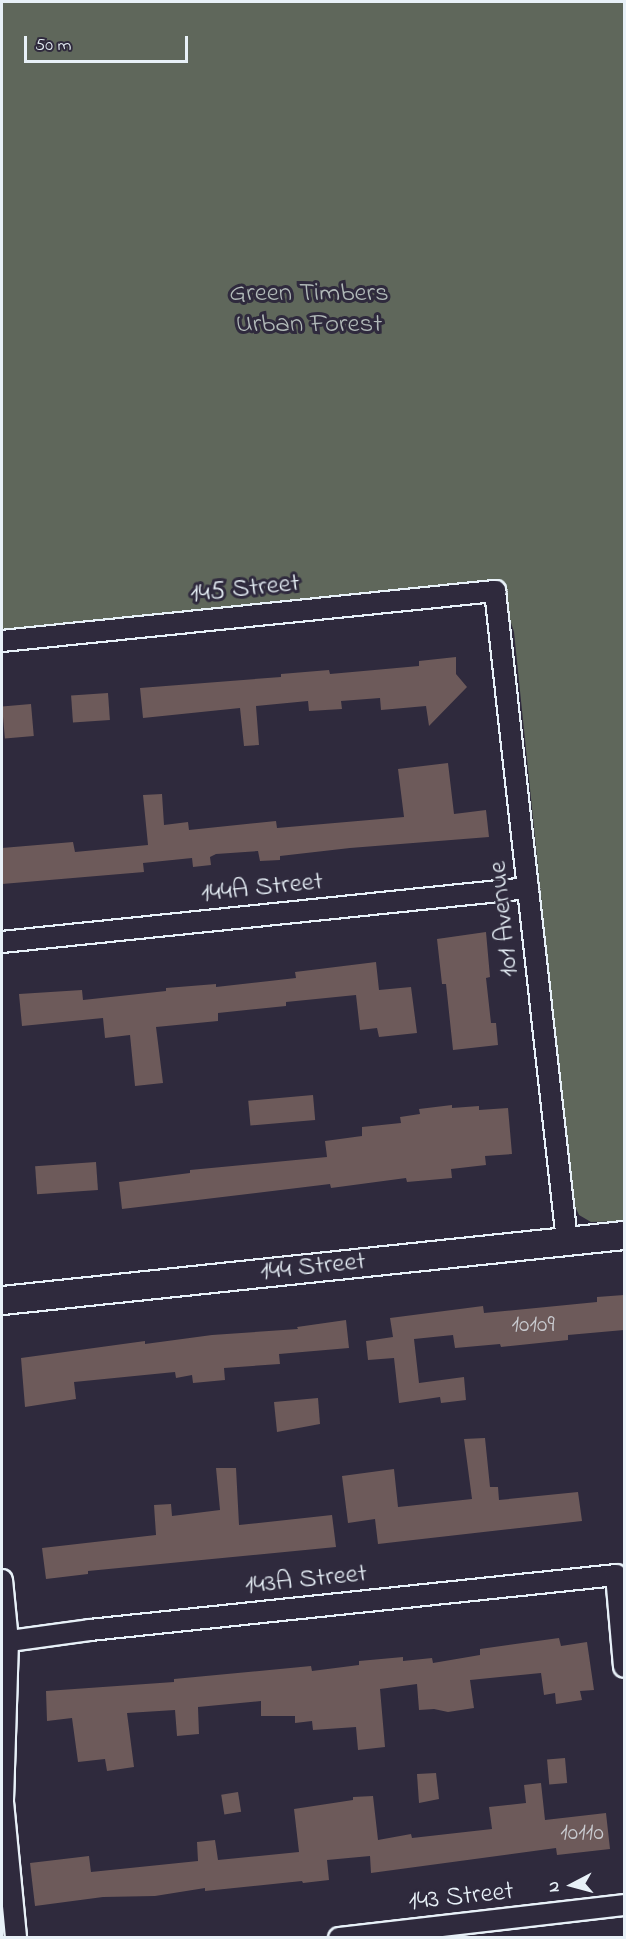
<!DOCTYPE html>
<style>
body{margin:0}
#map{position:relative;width:626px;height:1939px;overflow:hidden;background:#2f2a3d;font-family:"Indie Flower",sans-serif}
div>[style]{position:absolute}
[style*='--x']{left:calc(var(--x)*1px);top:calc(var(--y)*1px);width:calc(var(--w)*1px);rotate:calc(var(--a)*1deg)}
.green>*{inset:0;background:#5f675b}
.building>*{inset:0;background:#6d5a5a;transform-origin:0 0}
.roads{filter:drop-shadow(2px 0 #e8f1f8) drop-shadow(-2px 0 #e8f1f8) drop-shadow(0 2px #e8f1f8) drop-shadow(0 -2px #e8f1f8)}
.street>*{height:20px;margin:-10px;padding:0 10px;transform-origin:10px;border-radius:10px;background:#2f2a3d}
.secondary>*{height:27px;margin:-13.5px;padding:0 13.5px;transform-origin:13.5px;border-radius:13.5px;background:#2f2a3d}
span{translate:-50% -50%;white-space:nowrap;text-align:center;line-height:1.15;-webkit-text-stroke:6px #2f2a3d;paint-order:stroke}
.number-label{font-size:24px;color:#c9cbd0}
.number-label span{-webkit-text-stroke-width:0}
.park-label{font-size:27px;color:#b1bab9}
.street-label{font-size:27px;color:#e8f1f8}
.frame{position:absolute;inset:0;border:3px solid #e8f1f8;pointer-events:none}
.north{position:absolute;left:542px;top:1855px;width:60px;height:60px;-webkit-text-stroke:4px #2f2a3d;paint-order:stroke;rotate:264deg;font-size:16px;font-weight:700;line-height:24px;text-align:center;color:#e8f1f8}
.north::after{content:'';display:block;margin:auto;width:21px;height:27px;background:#e8f1f8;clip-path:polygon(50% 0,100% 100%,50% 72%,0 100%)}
.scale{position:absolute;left:24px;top:36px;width:164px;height:27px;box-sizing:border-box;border:3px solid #e8f1f8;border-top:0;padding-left:8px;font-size:18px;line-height:21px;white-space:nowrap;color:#e8f1f8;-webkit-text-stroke:4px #2f2a3d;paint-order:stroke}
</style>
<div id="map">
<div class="green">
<div style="clip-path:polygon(2px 2px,624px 2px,624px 1221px,591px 1222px,579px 1215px,572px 1200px,514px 632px,506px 607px,492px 601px,2px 643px)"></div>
</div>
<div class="building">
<div style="clip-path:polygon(456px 657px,456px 674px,467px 687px,429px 726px,426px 706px,381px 710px,380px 698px,341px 701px,342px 709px,309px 711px,308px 701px,256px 706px,259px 745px,244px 746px,240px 708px,143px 718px,140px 688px,281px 677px,281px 674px,329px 670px,330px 674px,419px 666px,419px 661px)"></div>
<div style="left:108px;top:693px;width:27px;height:37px;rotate:86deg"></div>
<div style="left:31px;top:704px;width:32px;height:29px;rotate:85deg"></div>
<div style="clip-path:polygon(448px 763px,454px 814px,486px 810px,489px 837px,350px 848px,280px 856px,280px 860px,260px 861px,258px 851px,216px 854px,210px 857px,211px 865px,193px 867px,192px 858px,143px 863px,144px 872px,2px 884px,2px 848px,73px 842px,75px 852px,148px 845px,143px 795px,162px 794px,164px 825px,188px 822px,189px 830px,276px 821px,277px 828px,404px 817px,398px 769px)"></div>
<div style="clip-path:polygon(486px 932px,490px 977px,486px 978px,491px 1023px,496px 1023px,498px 1045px,453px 1050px,446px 984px,442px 984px,437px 939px)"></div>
<div style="clip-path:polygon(376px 962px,379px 990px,411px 987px,417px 1033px,379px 1037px,377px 1028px,360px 1030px,356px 995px,286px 1002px,286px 1006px,218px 1013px,218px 1021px,156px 1027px,163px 1083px,135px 1086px,130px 1035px,105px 1038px,103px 1018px,22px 1026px,19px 994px,82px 990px,83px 1000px,166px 991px,166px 988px,216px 984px,216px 987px,296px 978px,295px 972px)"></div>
<div style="left:313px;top:1095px;width:25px;height:65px;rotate:85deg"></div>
<div style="clip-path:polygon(452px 1105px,452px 1108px,479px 1106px,479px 1110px,508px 1108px,512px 1154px,485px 1156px,486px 1165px,451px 1169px,452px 1178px,407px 1182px,406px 1178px,331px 1188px,330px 1184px,122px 1209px,119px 1182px,190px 1173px,190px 1170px,327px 1157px,325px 1141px,362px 1136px,362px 1127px,401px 1123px,400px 1117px,420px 1114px,419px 1109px)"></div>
<div style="left:96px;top:1162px;width:28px;height:61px;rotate:86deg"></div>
<div style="clip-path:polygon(624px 1295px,624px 1330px,568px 1335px,568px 1340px,501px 1347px,500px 1344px,455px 1348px,453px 1335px,414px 1339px,419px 1383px,464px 1377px,466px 1400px,441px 1403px,440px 1397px,399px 1403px,394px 1358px,368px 1360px,366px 1341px,393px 1337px,390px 1318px,483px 1306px,484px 1313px,597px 1302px,597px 1297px)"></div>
<div style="clip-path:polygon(346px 1320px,349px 1348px,279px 1354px,280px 1364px,224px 1368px,225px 1380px,193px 1383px,192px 1375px,176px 1378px,175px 1372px,74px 1382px,76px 1399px,25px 1407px,21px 1358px,145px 1341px,145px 1344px,212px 1335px,298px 1329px,297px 1327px)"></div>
<div style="clip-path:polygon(318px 1398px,320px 1424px,277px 1432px,274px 1402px)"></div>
<div style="clip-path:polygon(485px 1438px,490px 1487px,498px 1487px,499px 1500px,578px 1492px,582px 1521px,378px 1544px,375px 1519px,348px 1523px,342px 1476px,394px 1469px,398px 1507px,472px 1499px,464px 1439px)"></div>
<div style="clip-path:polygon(216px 1468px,236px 1468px,239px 1525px,332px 1515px,336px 1547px,88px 1571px,88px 1574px,46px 1579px,42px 1548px,156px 1535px,154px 1505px,171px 1504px,172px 1516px,220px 1510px)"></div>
<div style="clip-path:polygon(559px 1638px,561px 1646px,587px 1642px,594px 1690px,580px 1691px,582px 1700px,556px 1704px,555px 1693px,544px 1695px,541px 1673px,470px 1680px,474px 1708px,448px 1712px,434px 1709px,419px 1710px,417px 1684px,380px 1689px,385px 1747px,358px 1750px,356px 1727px,313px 1730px,312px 1721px,295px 1723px,295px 1716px,261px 1716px,261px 1701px,198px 1707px,199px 1734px,177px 1736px,175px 1710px,127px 1713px,134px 1767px,107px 1771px,105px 1759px,78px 1762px,72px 1718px,47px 1721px,46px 1691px,174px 1682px,174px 1679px,311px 1666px,312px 1671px,359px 1665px,359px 1661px,403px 1657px,403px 1661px,432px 1658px,433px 1663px,480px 1655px,480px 1649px)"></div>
<div style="left:565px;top:1758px;width:25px;height:18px;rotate:85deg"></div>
<div style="clip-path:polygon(436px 1773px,439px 1799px,419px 1803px,417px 1774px)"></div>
<div style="clip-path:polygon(541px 1783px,545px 1820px,606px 1813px,610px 1849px,557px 1855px,556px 1848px,371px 1873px,370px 1856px,327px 1860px,329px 1880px,303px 1883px,302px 1881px,205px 1891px,205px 1888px,155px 1896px,103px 1897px,35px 1906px,30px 1863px,89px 1856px,91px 1872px,198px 1861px,197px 1842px,215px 1840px,218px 1860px,299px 1852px,294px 1809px,353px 1800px,353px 1797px,373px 1796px,378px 1840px,411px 1834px,412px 1838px,492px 1829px,489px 1807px,526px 1803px,524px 1785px)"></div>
<div style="left:238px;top:1792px;width:20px;height:17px;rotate:81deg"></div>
</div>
<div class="roads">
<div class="street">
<div style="--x:2;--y:641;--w:496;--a:-5.8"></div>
<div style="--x:495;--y:591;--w:654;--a:83.68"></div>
<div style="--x:2;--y:942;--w:529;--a:-5.86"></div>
<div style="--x:2;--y:1580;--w:61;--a:84.4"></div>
<div style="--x:8;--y:1641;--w:161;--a:91.8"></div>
<div style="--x:3;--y:1802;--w:137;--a:84.5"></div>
<div style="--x:2;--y:1642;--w:89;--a:-7.8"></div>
<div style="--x:90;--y:1630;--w:529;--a:-5.97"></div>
<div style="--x:616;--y:1575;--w:92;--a:85"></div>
<div style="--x:339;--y:1938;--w:287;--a:-6.6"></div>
</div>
<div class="secondary">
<div style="--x:2;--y:1300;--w:625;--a:-5.97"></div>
</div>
</div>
<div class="number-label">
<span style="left:533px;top:1326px">10109</span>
<span style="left:582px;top:1834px">10110</span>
</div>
<div class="park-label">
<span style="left:309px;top:309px">Green Timbers<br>Urban Forest</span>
</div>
<div class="street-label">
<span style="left:245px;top:589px;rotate:-6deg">145 Street</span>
<span style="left:262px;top:888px;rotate:-6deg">144A Street</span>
<span style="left:504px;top:919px;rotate:-96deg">101 Avenue</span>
<span style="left:313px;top:1267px;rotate:-6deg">144 Street</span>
<span style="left:306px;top:1580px;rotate:-6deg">143A Street</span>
<span style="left:461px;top:1897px;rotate:-6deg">143 Street</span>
</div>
<div class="frame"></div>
<div class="north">N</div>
<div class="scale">50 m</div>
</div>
